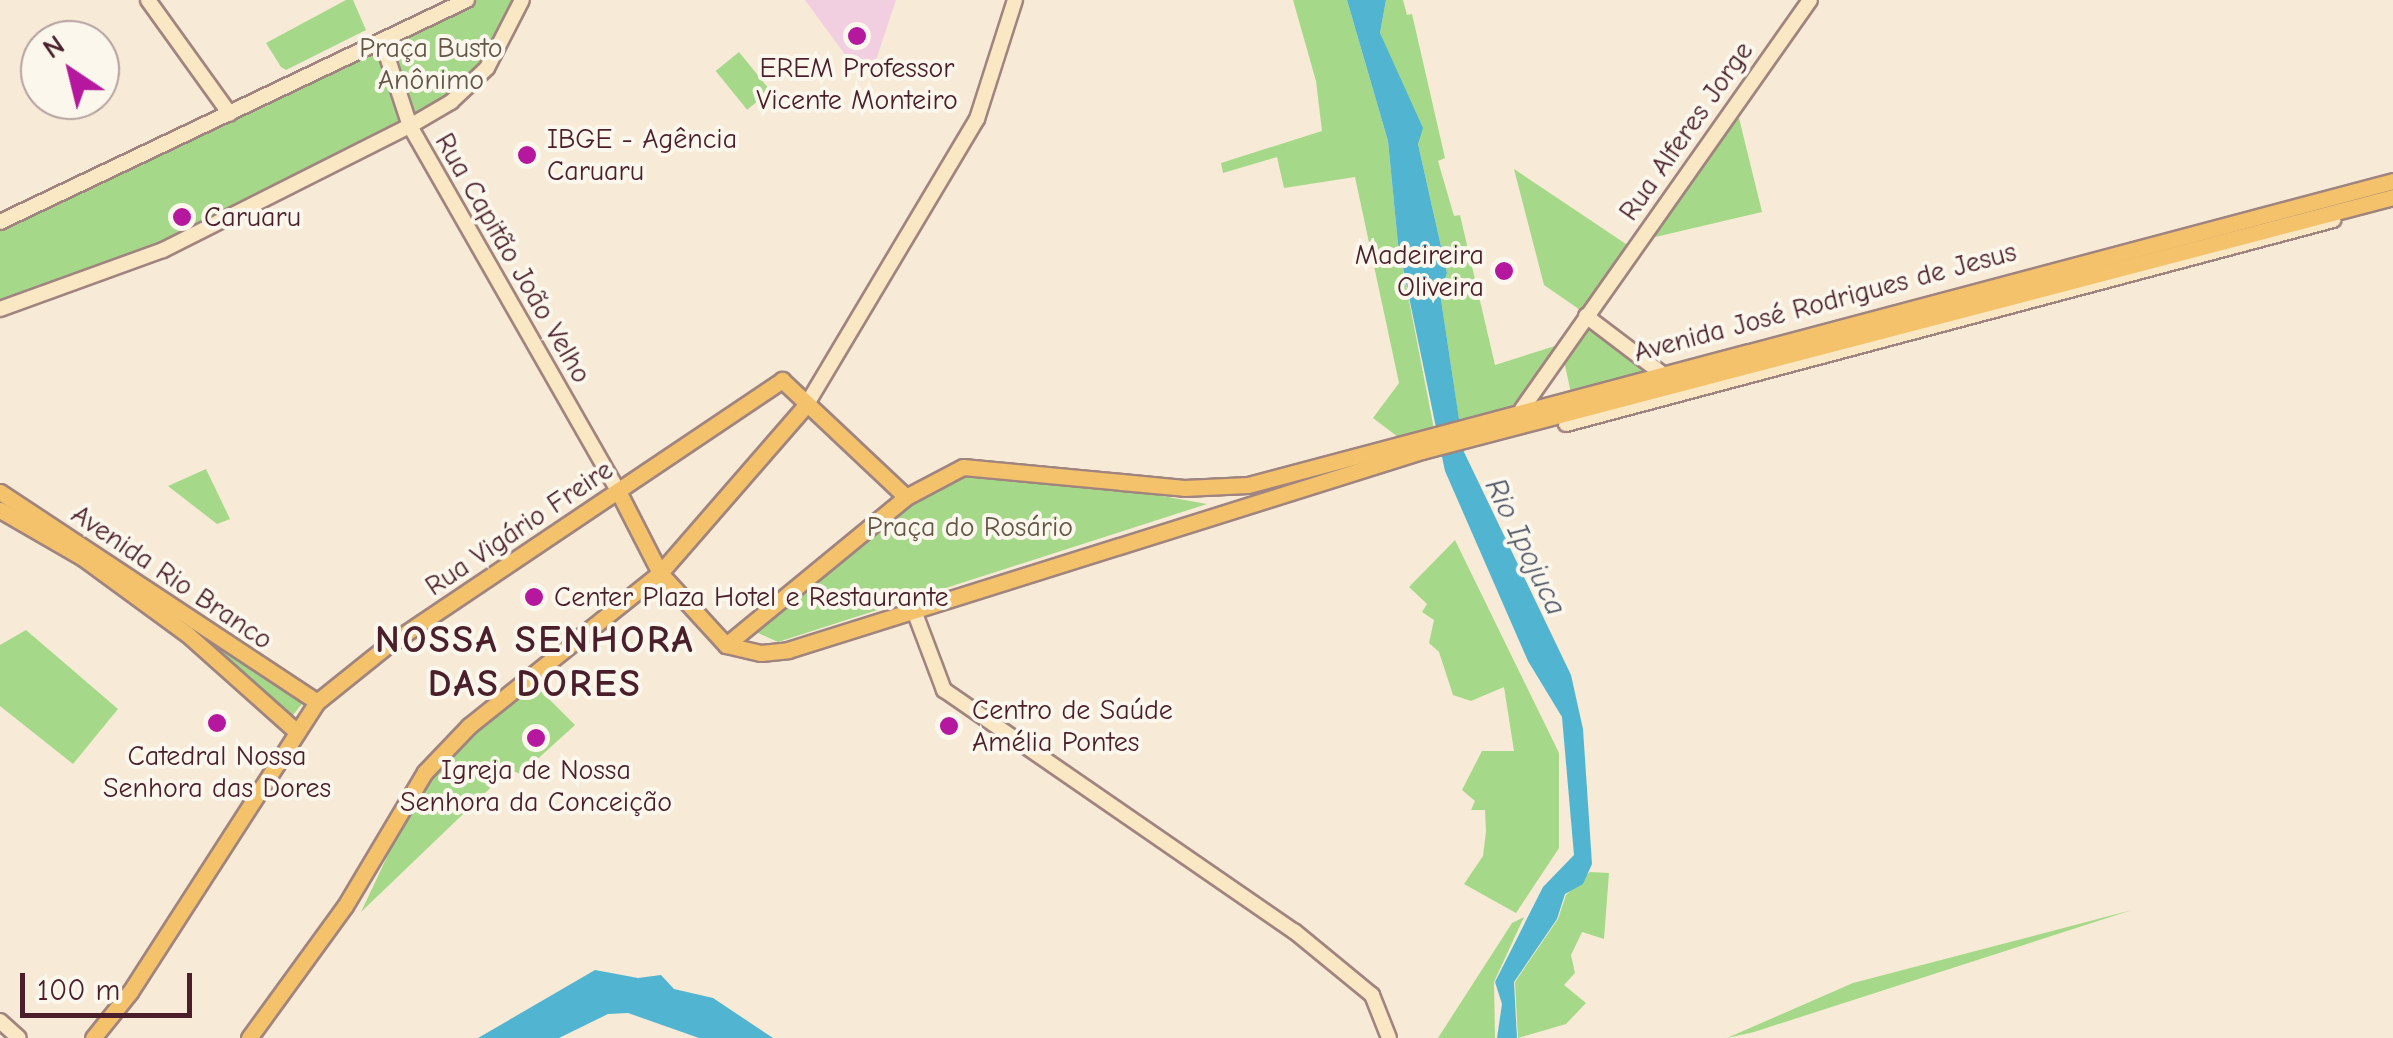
<!DOCTYPE html>
<meta charset="utf-8">
<style>
body{margin:0}
#map{position:relative;width:2393px;height:1038px;overflow:hidden;background:#f7ead6;font-family:"Comic Neue",sans-serif}
div>[style]{position:absolute}
[style*='--x']{left:calc(var(--x)*1px);top:calc(var(--y)*1px);width:calc(var(--w)*1px);rotate:calc(var(--a)*1deg)}
.built>*{inset:0;background:#f2cfe0}
.green>*{inset:0;background:#a5d989;transform-origin:0 0}
.water>*{inset:0;background:#51b4d0}
.roads{filter:drop-shadow(2px 0 #a08480) drop-shadow(-2px 0 #a08480) drop-shadow(0 2px #a08480) drop-shadow(0 -2px #a08480)}
.secondary>*{height:14px;margin:-7px;padding:0 7px;transform-origin:7px;border-radius:7px;background:#fae7c3}
.primary>*{height:15px;margin:-7.5px;padding:0 7.5px;transform-origin:7.5px;border-radius:7.5px;background:#f3c26a}
.dots>*{width:28px;height:28px;translate:-50% -50%;box-sizing:border-box;border:5px solid #fbf7ec;border-radius:50%}
span{translate:-50% -50%;white-space:nowrap;text-align:center;line-height:1.15;-webkit-text-stroke:8px #fbf7ec;paint-order:stroke}
.park-label{font-size:28px;color:#655747}
.poi-label{font-size:28px;color:#4a1f2b}
.left{translate:0 -50%;text-align:left}
.right{translate:-100% -50%;text-align:right}
.street-label{font-size:28px;color:#4a1f2b}
.water-label{font-size:30px;color:#4c5365;font-style:italic}
.district-label{font-size:38px;color:#4a1f2b;font-weight:700;letter-spacing:2.5px}
.north{position:absolute;left:20px;top:20px;width:100px;height:100px;box-sizing:border-box;background:#fbf7ec;border:2px solid #b4a19f;border-radius:50%;rotate:325deg;font-size:28px;font-weight:700;line-height:40px;text-align:center;color:#4a1f2b}
.north::after{content:'';display:block;margin:auto;width:35px;height:45px;background:#b5179e;clip-path:polygon(50% 0,100% 100%,50% 72%,0 100%)}
.scale{position:absolute;left:20px;top:973px;width:172px;height:45px;box-sizing:border-box;border:5px solid #4a1f2b;border-top:0;padding-left:12px;font-size:30px;line-height:35px;white-space:nowrap;color:#4a1f2b;-webkit-text-stroke:8px #fbf7ec;paint-order:stroke}
</style>
<div id="map">
<div class="built">
<div style="clip-path:polygon(805px 0,896px 0,873px 69px,857px 71px)"></div>
</div>
<div class="green">
<div style="clip-path:polygon(346px 0,353px 0,366px 30px,286px 70px,281px 67px,266px 43px)"></div>
<div style="clip-path:polygon(476px 0,517px 0,488px 60px,452px 97px,410px 121px,385px 44px)"></div>
<div style="clip-path:polygon(1293px 0,1347px 0,1388px 141px,1398px 244px,1435px 434px,1398px 437px,1373px 418px,1399px 383px,1355px 177px,1284px 188px,1277px 157px,1223px 173px,1221px 163px,1322px 131px,1316px 81px)"></div>
<div style="clip-path:polygon(1386px 0,1403px 0,1407px 15px,1412px 14px,1445px 158px,1438px 161px,1454px 216px,1460px 215px,1495px 365px,1558px 345px,1559px 352px,1520px 408px,1460px 427px,1440px 293px,1447px 273px,1418px 144px,1380px 33px)"></div>
<div style="clip-path:polygon(379px 44px,406px 127px,139px 258px,0 308px,0 224px)"></div>
<div style="left:739px;top:52px;width:50px;height:30px;rotate:51deg"></div>
<div style="clip-path:polygon(1739px 118px,1762px 212px,1651px 238px,1729px 121px)"></div>
<div style="clip-path:polygon(1514px 169px,1632px 248px,1586px 314px,1544px 285px)"></div>
<div style="clip-path:polygon(1586px 318px,1659px 371px,1571px 393px,1562px 352px)"></div>
<div style="clip-path:polygon(206px 469px,230px 519px,217px 524px,168px 486px)"></div>
<div style="clip-path:polygon(965px 473px,1096px 484px,1207px 504px,778px 642px,758px 633px,757px 626px,910px 502px)"></div>
<div style="clip-path:polygon(1455px 540px,1559px 753px,1559px 848px,1516px 913px,1464px 884px,1483px 856px,1486px 832px,1485px 810px,1471px 810px,1475px 801px,1462px 790px,1482px 751px,1514px 751px,1504px 687px,1471px 701px,1453px 695px,1439px 652px,1429px 643px,1434px 620px,1422px 612px,1427px 604px,1409px 587px)"></div>
<div style="clip-path:polygon(188px 620px,306px 699px,289px 720px,193px 636px)"></div>
<div style="clip-path:polygon(26px 630px,118px 709px,73px 764px,0 706px,0 645px)"></div>
<div style="clip-path:polygon(531px 681px,575px 725px,521px 774px,509px 770px,361px 912px,422px 783px,479px 721px)"></div>
<div style="clip-path:polygon(1590px 872px,1609px 873px,1604px 939px,1582px 932px,1571px 955px,1575px 973px,1564px 985px,1586px 1003px,1566px 1024px,1518px 1038px,1515px 982px,1558px 919px,1566px 895px)"></div>
<div style="clip-path:polygon(2132px 910px,1754px 1032px,1727px 1038px,1853px 983px)"></div>
<div style="clip-path:polygon(1524px 917px,1494px 982px,1495px 1038px,1438px 1038px,1512px 923px)"></div>
</div>
<div class="water">
<div style="clip-path:polygon(1347px 0,1386px 0,1380px 33px,1423px 128px,1418px 144px,1447px 273px,1440px 293px,1464px 452px,1571px 675px,1583px 729px,1592px 864px,1583px 884px,1565px 894px,1557px 919px,1514px 982px,1517px 1038px,1497px 1038px,1502px 1004px,1495px 982px,1543px 887px,1574px 855px,1562px 717px,1528px 661px,1445px 471px,1398px 244px,1388px 141px)"></div>
<div style="clip-path:polygon(595px 970px,638px 978px,661px 975px,674px 989px,713px 998px,773px 1038px,699px 1038px,628px 1013px,608px 1014px,559px 1038px,478px 1038px)"></div>
</div>
<div class="roads">
<div class="secondary">
<div style="--x:148;--y:0;--w:140;--a:54.3"></div>
<div style="--x:382;--y:41;--w:89;--a:71.8"></div>
<div style="--x:410;--y:126;--w:420;--a:60.3"></div>
<div style="--x:0;--y:222;--w:517;--a:-25.43"></div>
<div style="--x:0;--y:309;--w:173;--a:-19.9"></div>
<div style="--x:163;--y:250;--w:276;--a:-26.7"></div>
<div style="--x:410;--y:126;--w:48;--a:-30.3"></div>
<div style="--x:451;--y:102;--w:50;--a:-43.4"></div>
<div style="--x:487;--y:68;--w:76;--a:-62.8"></div>
<div style="--x:1586;--y:316;--w:104;--a:37.2"></div>
<div style="--x:807;--y:404;--w:332;--a:-59.2"></div>
<div style="--x:977;--y:119;--w:125;--a:-72.3"></div>
<div style="--x:1522;--y:409;--w:500;--a:-54.85"></div>
<div style="--x:1566;--y:424;--w:794;--a:-14.89"></div>
<div style="--x:913;--y:608;--w:88;--a:69.3"></div>
<div style="--x:944;--y:690;--w:425;--a:34.6"></div>
<div style="--x:1294;--y:931;--w:101;--a:39.4"></div>
<div style="--x:1372;--y:995;--w:46;--a:68.4"></div>
<div style="--x:0;--y:1021;--w:25;--a:42"></div>
</div>
<div class="primary">
<div style="--x:618;--y:491;--w:92;--a:62.9"></div>
<div style="--x:660;--y:573;--w:98;--a:47.5"></div>
<div style="--x:726;--y:645;--w:36;--a:13"></div>
<div style="--x:761;--y:653;--w:27;--a:-6"></div>
<div style="--x:788;--y:650;--w:664;--a:-17.43"></div>
<div style="--x:1422;--y:451;--w:1004;--a:-14.66"></div>
<div style="--x:0;--y:492;--w:380;--a:33.5"></div>
<div style="--x:0;--y:510;--w:96;--a:30"></div>
<div style="--x:83;--y:558;--w:129;--a:36.2"></div>
<div style="--x:187;--y:634;--w:146;--a:41.7"></div>
<div style="--x:726;--y:645;--w:233;--a:-39.4"></div>
<div style="--x:906;--y:497;--w:64;--a:-27.8"></div>
<div style="--x:963;--y:467;--w:222;--a:5.4"></div>
<div style="--x:1184;--y:488;--w:64;--a:-2.7"></div>
<div style="--x:1248;--y:485;--w:1185;--a:-14.87"></div>
<div style="--x:93;--y:1038;--w:59;--a:-51.2"></div>
<div style="--x:130;--y:992;--w:345;--a:-57.2"></div>
<div style="--x:317;--y:702;--w:91;--a:-38.8"></div>
<div style="--x:388;--y:645;--w:475;--a:-33.9"></div>
<div style="--x:782;--y:380;--w:170;--a:43.3"></div>
<div style="--x:249;--y:1038;--w:163;--a:-54"></div>
<div style="--x:345;--y:906;--w:156;--a:-59.2"></div>
<div style="--x:425;--y:772;--w:64;--a:-46.3"></div>
<div style="--x:469;--y:726;--w:245;--a:-38.7"></div>
<div style="--x:660;--y:573;--w:224;--a:-49"></div>
</div>
</div>
<div class="dots">
<div style="left:857px;top:36px;background:#b5179e"></div>
<div style="left:527px;top:155px;background:#b5179e"></div>
<div style="left:182px;top:217px;background:#b5179e"></div>
<div style="left:1504px;top:271px;background:#b5179e"></div>
<div style="left:534px;top:597px;background:#b5179e"></div>
<div style="left:217px;top:723px;background:#b5179e"></div>
<div style="left:949px;top:726px;background:#b5179e"></div>
<div style="left:536px;top:738px;background:#b5179e"></div>
</div>
<div class="park-label">
<span style="left:431px;top:64px">Praça Busto<br>Anônimo</span>
<span style="left:970px;top:527px">Praça do Rosário</span>
</div>
<div class="poi-label">
<span style="left:857px;top:84px">EREM Professor<br>Vicente Monteiro</span>
<span class="left" style="left:547px;top:155px">IBGE - Agência<br>Caruaru</span>
<span class="left" style="left:204px;top:217px">Caruaru</span>
<span class="right" style="left:1484px;top:271px">Madeireira<br>Oliveira</span>
<span class="left" style="left:554px;top:597px">Center Plaza Hotel e Restaurante</span>
<span class="left" style="left:972px;top:726px">Centro de Saúde<br>Amélia Pontes</span>
<span style="left:217px;top:772px">Catedral Nossa<br>Senhora das Dores</span>
<span style="left:536px;top:786px">Igreja de Nossa<br>Senhora da Conceição</span>
</div>
<div class="street-label">
<span style="left:1686px;top:131px;rotate:-55deg">Rua Alferes Jorge</span>
<span style="left:513px;top:258px;rotate:60deg">Rua Capitão João Velho</span>
<span style="left:1825px;top:302px;rotate:-15deg">Avenida José Rodrigues de Jesus</span>
<span style="left:519px;top:528px;rotate:-34deg">Rua Vigário Freire</span>
<span style="left:172px;top:577px;rotate:34deg">Avenida Rio Branco</span>
</div>
<div class="water-label">
<span style="left:1525px;top:547px;rotate:64deg">Rio Ipojuca</span>
</div>
<div class="district-label">
<span style="left:535px;top:663px">NOSSA SENHORA<br>DAS DORES</span>
</div>
<div class="north">N</div>
<div class="scale">100 m</div>
</div>
